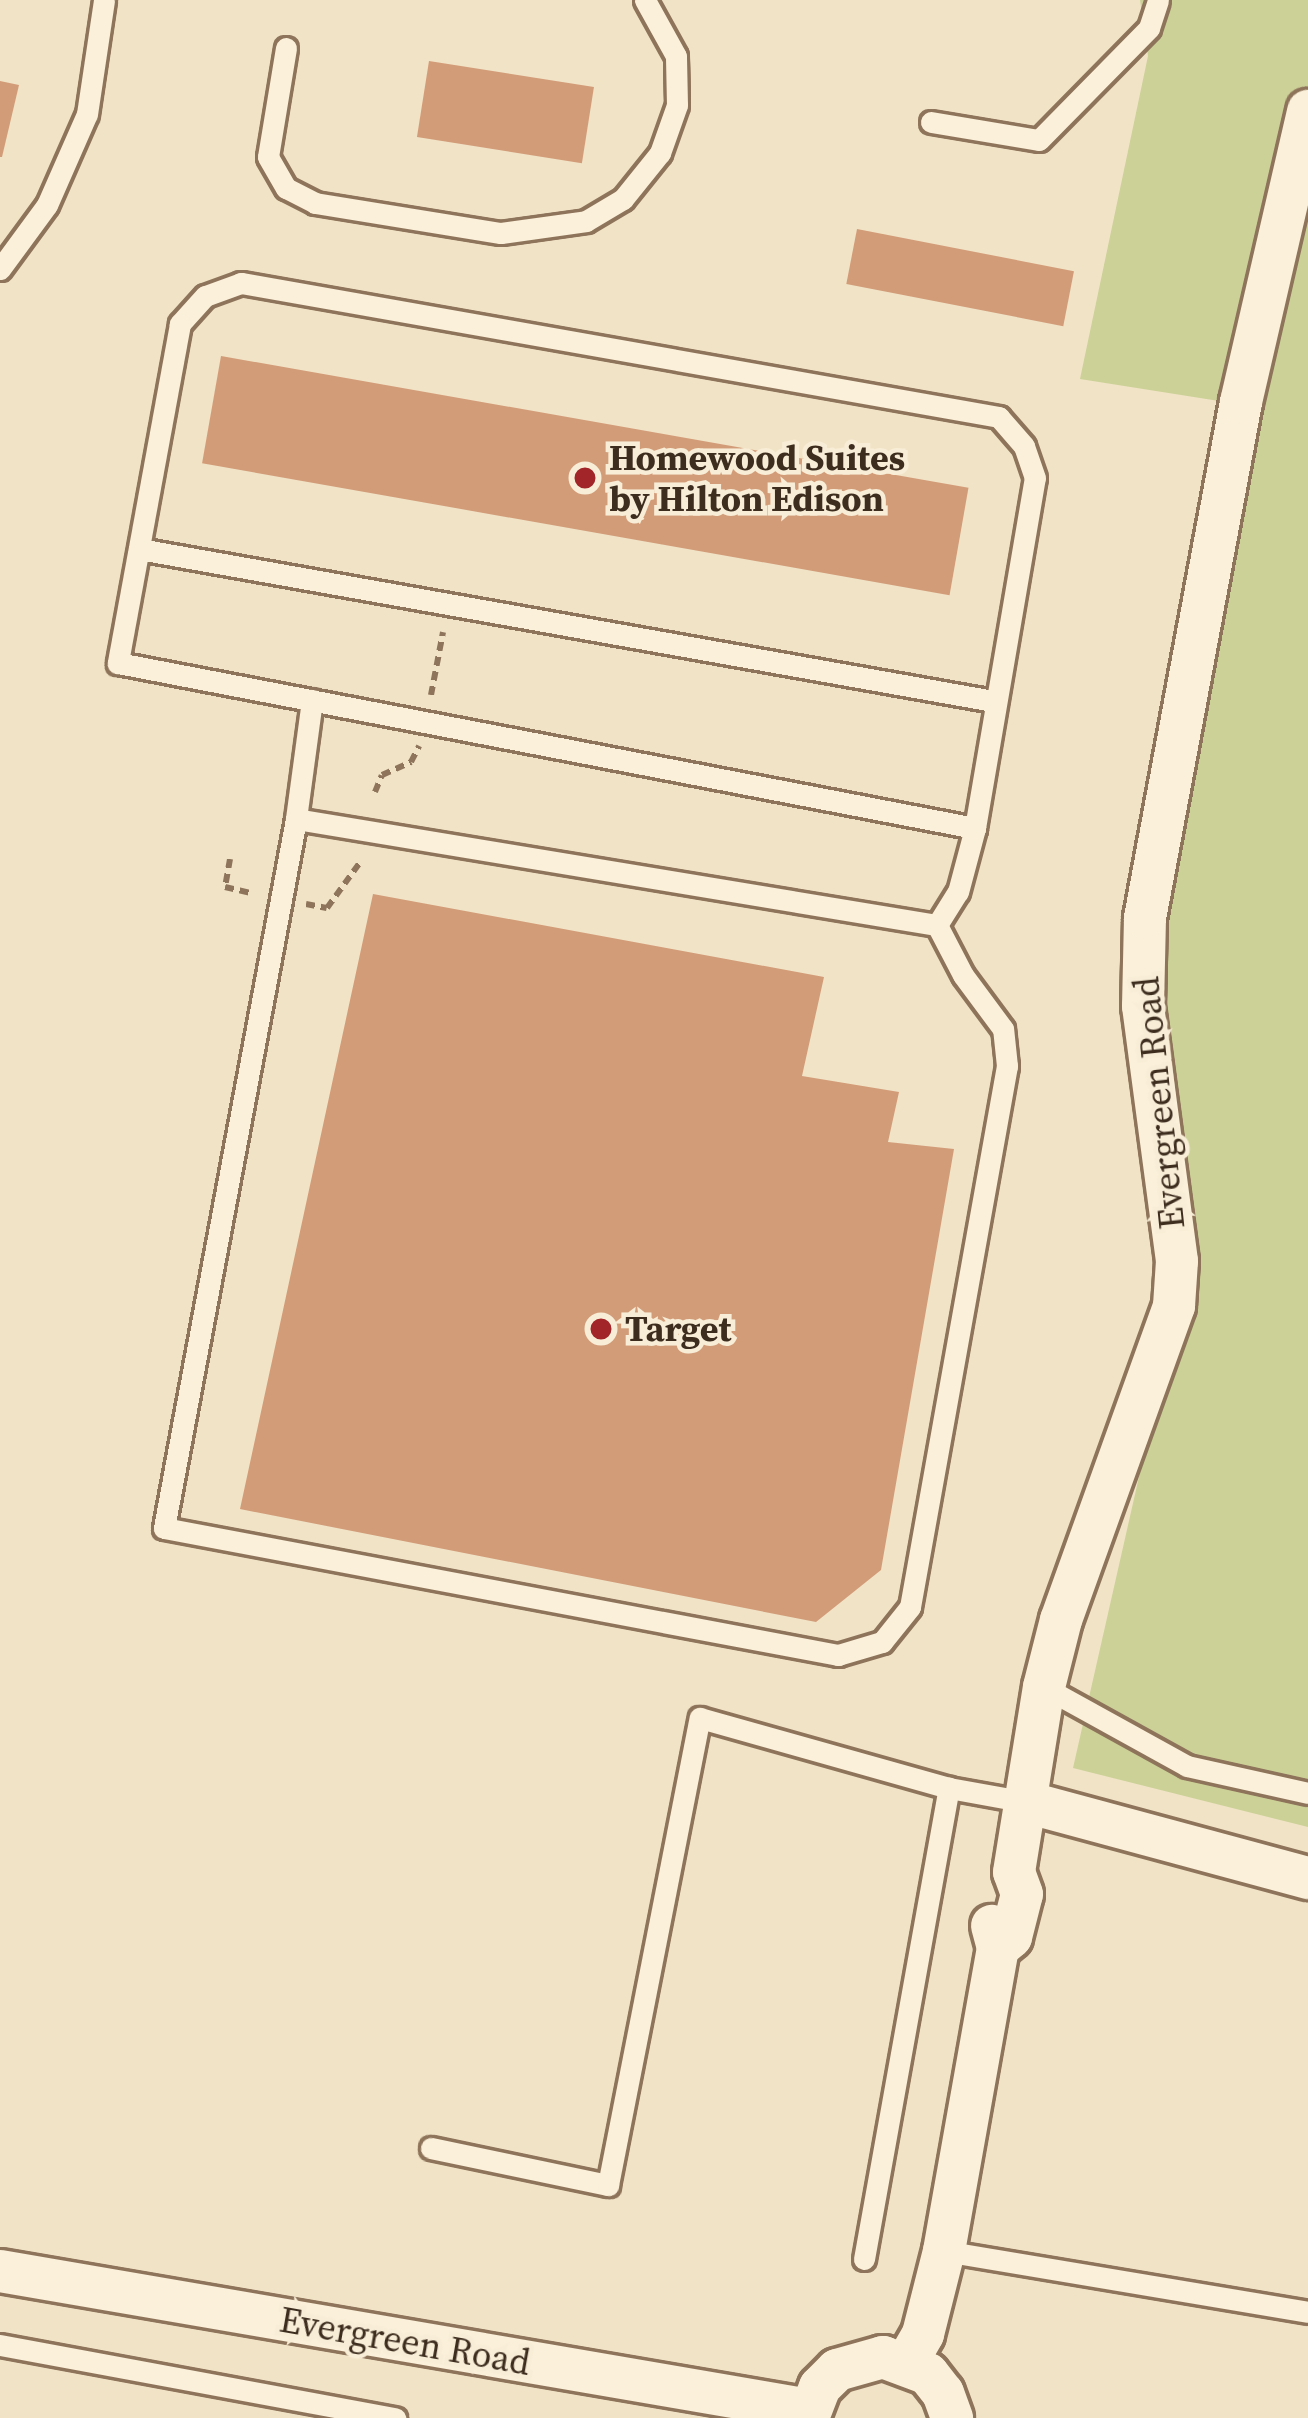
<!DOCTYPE html>
<style>
body{margin:0}
#map{position:relative;width:1308px;height:2418px;overflow:hidden;background:#f1e3c6;font-family:"Source Serif 4",serif}
div>[style]{position:absolute}
[style*='--x']{left:calc(var(--x)*1px);top:calc(var(--y)*1px);width:calc(var(--w)*1px);rotate:calc(var(--a)*1deg)}
.green>*{inset:0;background:#ccd198}
.building>*{inset:0;background:#d29c79;transform-origin:0 0}
.path>*{height:6px;margin-top:-3px;transform-origin:0;background:repeating-linear-gradient(90deg,#8e745a 0 9px,transparent 0 15px)}
.roads{filter:drop-shadow(3px 0 #8e745a) drop-shadow(-3px 0 #8e745a) drop-shadow(0 3px #8e745a) drop-shadow(0 -3px #8e745a)}
.service>*{height:21px;margin:-10.5px;padding:0 10.5px;transform-origin:10.5px;border-radius:10.5px;background:#fbf0da}
.minor>*{height:42px;margin:-21px;padding:0 21px;transform-origin:21px;border-radius:21px;background:#fbf0da}
.dots>*{width:33px;height:33px;translate:-50% -50%;box-sizing:border-box;border:6px solid #f8edd6;border-radius:50%}
span{translate:-50% -50%;white-space:nowrap;text-align:center;line-height:1.15;-webkit-text-stroke:9px #f8edd6;paint-order:stroke}
.poi-label{font-size:36px;color:#3d2d1f;font-weight:700}
.left{translate:0 -50%;text-align:left}
.street-label{font-size:36px;color:#3d2d1f}
</style>
<div id="map">
<div class="green">
<div style="clip-path:polygon(1140px 0,1308px 0,1308px 1827px,1073px 1768px,1182px 1287px,1144px 923px,1238px 404px,1080px 379px,1148px 56px)"></div>
</div>
<div class="building">
<div style="left:429px;top:61px;width:167px;height:77px;rotate:9deg"></div>
<div style="clip-path:polygon(0 81px,19px 85px,2px 157px,0 157px)"></div>
<div style="left:857px;top:229px;width:221px;height:56px;rotate:11deg"></div>
<div style="left:221px;top:356px;width:759px;height:109px;rotate:10deg"></div>
<div style="clip-path:polygon(373px 894px,824px 977px,802px 1076px,899px 1092px,888px 1142px,954px 1149px,881px 1570px,816px 1622px,240px 1509px)"></div>
</div>
<div class="path">
<div style="--x:431;--y:695;--w:64;--a:-79.2"></div>
<div style="--x:375;--y:792;--w:18;--a:-68"></div>
<div style="--x:382;--y:775;--w:32;--a:-24"></div>
<div style="--x:411;--y:762;--w:18;--a:-63"></div>
<div style="--x:230;--y:859;--w:28;--a:100"></div>
<div style="--x:225;--y:887;--w:28;--a:13"></div>
<div style="--x:306;--y:904;--w:21;--a:11"></div>
<div style="--x:327;--y:908;--w:58;--a:-54.1"></div>
</div>
<div class="roads">
<div class="service">
<div style="--x:286;--y:48;--w:110;--a:99.4"></div>
<div style="--x:268;--y:157;--w:36;--a:60"></div>
<div style="--x:286;--y:188;--w:33;--a:27"></div>
<div style="--x:315;--y:203;--w:188;--a:9.2"></div>
<div style="--x:501;--y:233;--w:86;--a:-8"></div>
<div style="--x:586;--y:221;--w:43;--a:-30.7"></div>
<div style="--x:623;--y:199;--w:59;--a:-51.2"></div>
<div style="--x:660;--y:153;--w:51;--a:-70.5"></div>
<div style="--x:677;--y:105;--w:49;--a:-91.2"></div>
<div style="--x:676;--y:56;--w:64;--a:-119"></div>
<div style="--x:931;--y:122;--w:109;--a:9.5"></div>
<div style="--x:1039;--y:140;--w:157;--a:-45.5"></div>
<div style="--x:1149;--y:28;--w:29;--a:-72"></div>
<div style="--x:0;--y:269;--w:79;--a:-53.7"></div>
<div style="--x:47;--y:205;--w:99;--a:-66.3"></div>
<div style="--x:87;--y:114;--w:115;--a:-81.5"></div>
<div style="--x:139;--y:549;--w:867;--a:10.09"></div>
<div style="--x:312;--y:700;--w:120;--a:97.7"></div>
<div style="--x:296;--y:819;--w:721;--a:100.55"></div>
<div style="--x:164;--y:1528;--w:686;--a:10.67"></div>
<div style="--x:838;--y:1655;--w:46;--a:-16.5"></div>
<div style="--x:882;--y:1642;--w:45;--a:-51.3"></div>
<div style="--x:910;--y:1607;--w:550;--a:-79.84"></div>
<div style="--x:1007;--y:1066;--w:37;--a:-96"></div>
<div style="--x:1003;--y:1029;--w:67;--a:-126.5"></div>
<div style="--x:963;--y:975;--w:56;--a:-117.5"></div>
<div style="--x:296;--y:819;--w:650;--a:9.39"></div>
<div style="--x:937;--y:925;--w:39;--a:-58"></div>
<div style="--x:958;--y:892;--w:66;--a:-75.1"></div>
<div style="--x:975;--y:828;--w:355;--a:-80.3"></div>
<div style="--x:1035;--y:478;--w:34;--a:-109"></div>
<div style="--x:1024;--y:446;--w:38;--a:-131"></div>
<div style="--x:999;--y:417;--w:770;--a:-169.97"></div>
<div style="--x:241;--y:283;--w:38;--a:160"></div>
<div style="--x:205;--y:296;--w:38;--a:132"></div>
<div style="--x:180;--y:324;--w:345;--a:100.4"></div>
<div style="--x:118;--y:663;--w:873;--a:10.9"></div>
<div style="--x:1044;--y:1687;--w:163;--a:28.9"></div>
<div style="--x:1187;--y:1766;--w:124;--a:12.6"></div>
<div style="--x:431;--y:2148;--w:181;--a:11.8"></div>
<div style="--x:608;--y:2185;--w:476;--a:-78.9"></div>
<div style="--x:700;--y:1718;--w:259;--a:15.7"></div>
<div style="--x:949;--y:1788;--w:78;--a:10.3"></div>
<div style="--x:944;--y:2251;--w:369;--a:9.5"></div>
<div style="--x:864;--y:2259;--w:479;--a:-79.8"></div>
<div style="--x:0;--y:2345;--w:402;--a:10.5"></div>
</div>
<div class="minor">
<div style="--x:1026;--y:1802;--w:292;--a:15.1"></div>
<div style="--x:998;--y:1948;--w:17;--a:-40"></div>
<div style="--x:1011;--y:1937;--w:44;--a:-75.7"></div>
<div style="--x:1022;--y:1894;--w:23;--a:-110"></div>
<div style="--x:1014;--y:1872;--w:187;--a:-80.8"></div>
<div style="--x:1044;--y:1687;--w:69;--a:-75.8"></div>
<div style="--x:1061;--y:1620;--w:334;--a:-70.2"></div>
<div style="--x:1174;--y:1306;--w:45;--a:-86.2"></div>
<div style="--x:1177;--y:1261;--w:257;--a:-97.6"></div>
<div style="--x:1143;--y:1006;--w:88;--a:-88.7"></div>
<div style="--x:1145;--y:918;--w:525;--a:-79.46"></div>
<div style="--x:1241;--y:402;--w:299;--a:-77"></div>
<div style="--x:0;--y:2271;--w:821;--a:9.75"></div>
<div style="--x:907;--y:2362;--w:32;--a:-60"></div>
<div style="--x:923;--y:2334;--w:86;--a:-75.8"></div>
<div style="--x:944;--y:2251;--w:308;--a:-79.9"></div>
<div style="--x:998;--y:1948;--w:23;--a:-105"></div>
<div style="--x:808;--y:2418;--w:33;--a:-69"></div>
<div style="--x:820;--y:2387;--w:24;--a:-45"></div>
<div style="--x:837;--y:2370;--w:48;--a:-15.8"></div>
<div style="--x:883;--y:2357;--w:48;--a:20.7"></div>
<div style="--x:928;--y:2374;--w:24;--a:52"></div>
<div style="--x:943;--y:2393;--w:27;--a:70"></div>
</div>
</div>
<div class="dots">
<div style="left:585px;top:478px;background:#a22529"></div>
<div style="left:601px;top:1329px;background:#a22529"></div>
</div>
<div class="poi-label">
<span class="left" style="left:609px;top:478px">Homewood Suites<br>by Hilton Edison</span>
<span class="left" style="left:625px;top:1329px">Target</span>
</div>
<div class="street-label">
<span style="left:1159px;top:1103px;rotate:-96deg">Evergreen Road</span>
<span style="left:405px;top:2341px;rotate:10deg">Evergreen Road</span>
</div>
</div>
